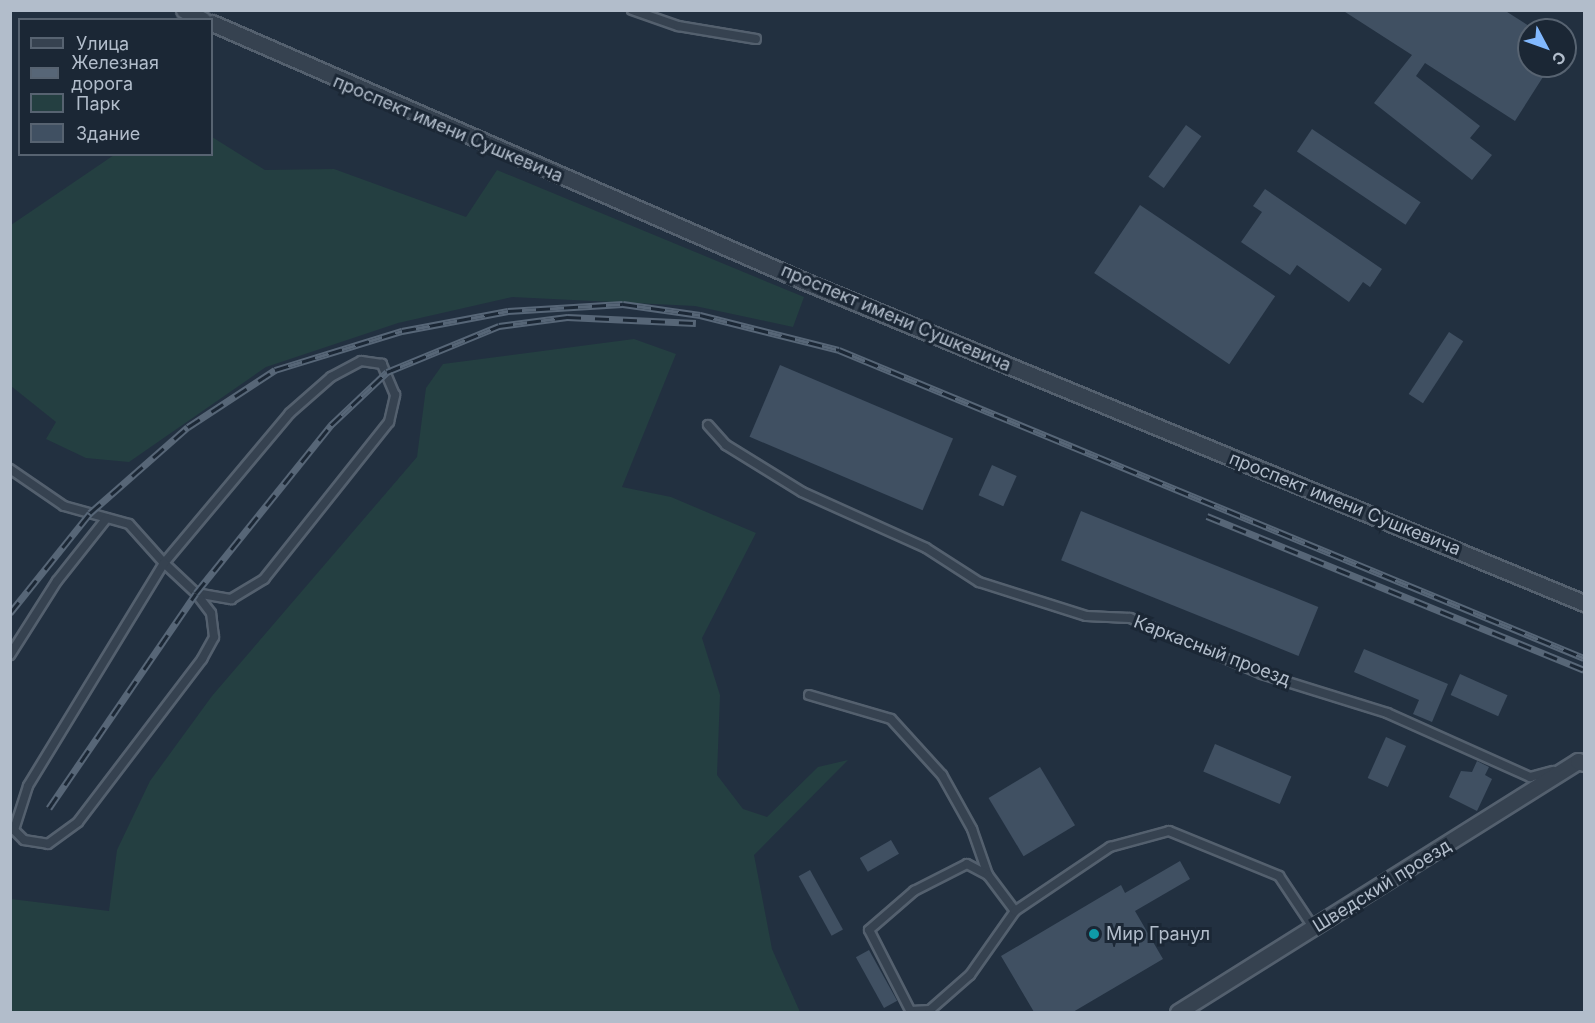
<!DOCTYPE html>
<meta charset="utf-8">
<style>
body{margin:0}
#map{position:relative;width:1595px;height:1023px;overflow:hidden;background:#223040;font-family:Inter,sans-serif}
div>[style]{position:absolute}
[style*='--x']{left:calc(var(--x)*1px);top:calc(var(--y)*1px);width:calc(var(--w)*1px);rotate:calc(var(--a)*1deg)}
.green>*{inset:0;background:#243f41}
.building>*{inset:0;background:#405062;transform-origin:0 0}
.roads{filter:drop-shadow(2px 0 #54606e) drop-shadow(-2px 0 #54606e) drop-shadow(0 2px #54606e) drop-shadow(0 -2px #54606e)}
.service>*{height:8px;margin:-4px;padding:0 4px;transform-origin:4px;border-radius:4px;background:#364250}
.minor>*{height:15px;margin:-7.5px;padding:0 7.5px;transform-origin:7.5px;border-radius:7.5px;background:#364250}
.rail>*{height:7px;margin-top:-3.5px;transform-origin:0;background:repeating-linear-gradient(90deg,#1b2735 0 14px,#576677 0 28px);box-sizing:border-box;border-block:2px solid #576677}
.dots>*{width:16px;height:16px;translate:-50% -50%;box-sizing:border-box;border:3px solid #1b2735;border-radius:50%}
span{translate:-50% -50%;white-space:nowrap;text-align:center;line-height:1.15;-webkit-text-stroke:6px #1b2735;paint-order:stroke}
.street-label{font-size:18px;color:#b2bdcb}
.poi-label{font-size:18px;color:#b2bdcb}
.left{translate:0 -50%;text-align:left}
.frame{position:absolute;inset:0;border:12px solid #b2bdcb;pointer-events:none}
.legend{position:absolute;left:18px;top:18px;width:195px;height:138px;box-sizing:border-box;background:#1b2735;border:2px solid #576371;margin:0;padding:8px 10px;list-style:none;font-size:18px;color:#b2bdcb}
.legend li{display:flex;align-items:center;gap:12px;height:30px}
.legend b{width:30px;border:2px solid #576371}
.north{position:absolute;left:1517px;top:18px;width:60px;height:60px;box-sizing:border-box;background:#1b2735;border:2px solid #576371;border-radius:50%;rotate:131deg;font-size:16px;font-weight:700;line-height:24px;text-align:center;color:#b2bdcb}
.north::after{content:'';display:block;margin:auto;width:21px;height:27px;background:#82b9ff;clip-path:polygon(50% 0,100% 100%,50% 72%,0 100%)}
</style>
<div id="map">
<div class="green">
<div style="clip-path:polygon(212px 137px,265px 170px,334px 169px,466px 217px,497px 170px,804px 297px,793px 327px,695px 306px,512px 297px,398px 323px,266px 367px,129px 462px,86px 458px,46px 439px,56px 422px,11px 386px,11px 225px,114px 155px,212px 154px)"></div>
<div style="clip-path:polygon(634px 339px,676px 354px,622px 487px,671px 497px,756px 533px,702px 638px,720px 695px,717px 775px,743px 809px,767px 817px,818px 767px,848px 760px,754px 855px,772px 949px,800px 1012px,11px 1012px,11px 899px,109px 911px,117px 850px,150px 781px,212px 696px,417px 457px,426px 388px,443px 364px)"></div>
</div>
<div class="building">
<div style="clip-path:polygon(1342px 10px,1504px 10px,1529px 26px,1529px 66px,1550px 66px,1515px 121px,1425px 63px,1416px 76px,1480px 126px,1470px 138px,1492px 155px,1472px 180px,1374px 103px,1412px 55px)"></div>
<div style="left:1186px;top:125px;width:19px;height:64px;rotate:36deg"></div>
<div style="left:1312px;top:129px;width:131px;height:27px;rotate:34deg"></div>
<div style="clip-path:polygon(1265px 189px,1382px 269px,1370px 287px,1363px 282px,1349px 302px,1297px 265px,1290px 275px,1241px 242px,1262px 212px,1253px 206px)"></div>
<div style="left:1140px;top:205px;width:163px;height:82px;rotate:34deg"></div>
<div style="left:1449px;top:332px;width:17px;height:74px;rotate:33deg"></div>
<div style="left:780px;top:365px;width:188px;height:78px;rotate:23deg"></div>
<div style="left:992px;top:465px;width:27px;height:33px;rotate:24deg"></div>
<div style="left:1081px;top:511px;width:256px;height:53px;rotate:22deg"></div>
<div style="clip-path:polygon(1364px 649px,1448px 684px,1432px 722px,1413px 714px,1419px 700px,1354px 672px)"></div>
<div style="left:1460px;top:674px;width:52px;height:23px;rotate:24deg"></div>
<div style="left:1386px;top:737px;width:22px;height:45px;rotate:24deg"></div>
<div style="left:1215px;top:744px;width:83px;height:30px;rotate:23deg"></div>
<div style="clip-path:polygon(1477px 761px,1489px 767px,1485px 775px,1492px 779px,1477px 811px,1449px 797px,1461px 771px,1472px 772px)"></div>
<div style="left:1040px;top:767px;width:68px;height:60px;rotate:59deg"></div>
<div style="left:891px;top:840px;width:16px;height:36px;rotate:60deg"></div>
<div style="clip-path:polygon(1180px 861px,1190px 879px,1135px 911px,1163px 959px,1073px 1012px,1034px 1012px,1001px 956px,1121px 885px,1125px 893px)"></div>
<div style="left:810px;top:870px;width:68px;height:13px;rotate:61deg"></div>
<div style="left:869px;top:950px;width:58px;height:15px;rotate:61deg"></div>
</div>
<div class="roads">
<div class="service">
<div style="--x:632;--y:10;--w:49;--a:19.2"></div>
<div style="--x:678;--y:26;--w:79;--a:9.5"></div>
<div style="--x:708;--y:425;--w:27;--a:48"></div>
<div style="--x:726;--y:445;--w:89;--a:31.7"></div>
<div style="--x:802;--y:492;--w:136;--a:24.3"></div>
<div style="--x:926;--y:548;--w:63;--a:32.7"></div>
<div style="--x:979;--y:582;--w:112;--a:17.6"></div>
<div style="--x:1086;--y:616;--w:44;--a:2.6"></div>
<div style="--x:1130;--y:618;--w:143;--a:23"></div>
<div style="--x:1262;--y:674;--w:131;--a:17.3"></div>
<div style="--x:1387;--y:713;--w:157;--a:24.1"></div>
<div style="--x:1530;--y:777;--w:24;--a:-15"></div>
<div style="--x:10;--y:469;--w:65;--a:34.4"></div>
<div style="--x:64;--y:506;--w:67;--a:15.5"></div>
<div style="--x:129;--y:524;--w:52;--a:48.1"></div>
<div style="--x:164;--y:563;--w:44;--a:43.2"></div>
<div style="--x:196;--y:593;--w:36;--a:10"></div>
<div style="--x:231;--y:599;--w:39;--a:-31"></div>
<div style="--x:264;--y:579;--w:201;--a:-51.5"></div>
<div style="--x:389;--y:422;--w:28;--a:-77"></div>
<div style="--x:395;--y:395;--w:34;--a:-113"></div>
<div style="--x:382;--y:364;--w:21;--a:-172"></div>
<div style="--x:361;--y:361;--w:34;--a:152"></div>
<div style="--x:331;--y:377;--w:55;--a:138.7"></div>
<div style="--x:290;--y:413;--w:196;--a:130"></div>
<div style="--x:164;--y:563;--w:261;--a:121.4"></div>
<div style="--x:28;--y:786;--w:46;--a:107.7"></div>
<div style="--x:14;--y:830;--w:14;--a:45"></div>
<div style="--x:24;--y:840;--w:24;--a:9"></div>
<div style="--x:48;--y:844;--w:37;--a:-36"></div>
<div style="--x:78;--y:822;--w:205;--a:-52.7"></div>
<div style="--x:202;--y:659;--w:25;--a:-61"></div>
<div style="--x:214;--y:637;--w:24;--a:-97"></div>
<div style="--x:211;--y:613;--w:25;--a:-127"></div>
<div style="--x:10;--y:655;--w:88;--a:-57.6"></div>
<div style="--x:57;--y:581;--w:80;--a:-51.6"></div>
<div style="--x:809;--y:695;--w:85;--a:16.3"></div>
<div style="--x:891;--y:719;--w:76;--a:47.7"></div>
<div style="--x:942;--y:775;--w:62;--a:60.9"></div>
<div style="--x:972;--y:829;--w:49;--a:70.8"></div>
<div style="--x:911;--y:1011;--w:19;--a:-3"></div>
<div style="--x:930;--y:1010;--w:53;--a:-41.2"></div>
<div style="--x:970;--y:975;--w:78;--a:-54.9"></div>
<div style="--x:911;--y:1012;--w:92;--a:-117.1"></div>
<div style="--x:869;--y:930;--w:60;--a:-40.9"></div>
<div style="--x:914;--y:891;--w:59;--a:-27"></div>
<div style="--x:967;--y:864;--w:24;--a:28"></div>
<div style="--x:988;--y:875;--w:45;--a:53.1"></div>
<div style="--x:1015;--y:911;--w:115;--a:-34"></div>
<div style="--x:1110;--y:847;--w:61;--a:-15.2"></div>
<div style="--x:1169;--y:831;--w:119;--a:22.2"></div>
<div style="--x:1279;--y:876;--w:61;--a:56.3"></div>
</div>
<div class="minor">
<div style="--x:184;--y:10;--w:21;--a:28"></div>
<div style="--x:212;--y:23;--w:648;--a:23.56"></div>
<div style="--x:806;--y:282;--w:842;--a:22.42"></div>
<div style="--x:1178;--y:1012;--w:472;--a:-32.1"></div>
<div style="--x:1578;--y:761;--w:6;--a:18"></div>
</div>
</div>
<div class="rail">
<div style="--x:1207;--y:516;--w:407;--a:22.2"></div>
<div style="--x:10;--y:613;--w:128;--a:-51.3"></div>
<div style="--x:90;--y:513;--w:130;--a:-41.3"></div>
<div style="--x:188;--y:427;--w:104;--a:-33.2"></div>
<div style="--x:275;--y:370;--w:133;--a:-17.1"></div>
<div style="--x:402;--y:331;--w:108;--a:-10.7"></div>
<div style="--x:508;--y:311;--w:115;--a:-3.5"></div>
<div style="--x:623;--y:304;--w:78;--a:8.1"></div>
<div style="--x:700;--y:315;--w:143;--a:14.1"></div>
<div style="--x:839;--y:350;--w:806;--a:22.46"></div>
<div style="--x:49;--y:808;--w:260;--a:-55.6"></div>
<div style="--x:196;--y:593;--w:216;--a:-51.2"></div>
<div style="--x:331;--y:425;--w:77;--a:-43.4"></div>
<div style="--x:387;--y:372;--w:121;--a:-22.3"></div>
<div style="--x:499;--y:326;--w:69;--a:-7.5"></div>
<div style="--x:567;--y:317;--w:129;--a:2.7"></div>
</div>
<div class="dots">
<div style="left:1094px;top:934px;background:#0f9aa8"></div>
</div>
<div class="street-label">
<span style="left:448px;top:129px;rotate:23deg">проспект имени Сушкевича</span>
<span style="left:896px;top:318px;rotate:23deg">проспект имени Сушкевича</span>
<span style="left:1345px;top:504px;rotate:22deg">проспект имени Сушкевича</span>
<span style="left:1212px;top:651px;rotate:21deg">Каркасный проезд</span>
<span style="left:1382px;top:886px;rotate:-32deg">Шведский проезд</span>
</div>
<div class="poi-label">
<span class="left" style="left:1106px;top:934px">Мир Гранул</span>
</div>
<div class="frame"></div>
<ul class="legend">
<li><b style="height:8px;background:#364250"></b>Улица</li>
<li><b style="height:8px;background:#576677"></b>Железная дорога</li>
<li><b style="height:16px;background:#243f41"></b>Парк</li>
<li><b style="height:16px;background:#405062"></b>Здание</li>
</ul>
<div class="north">С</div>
</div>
